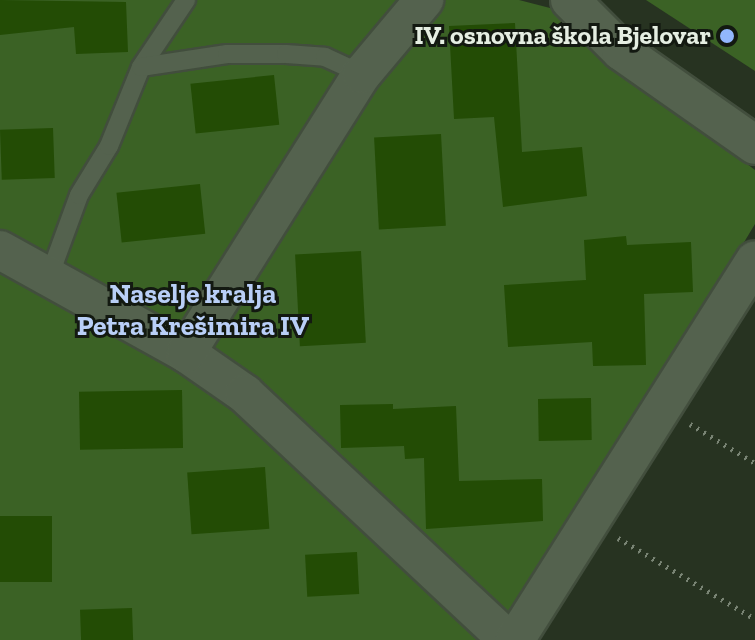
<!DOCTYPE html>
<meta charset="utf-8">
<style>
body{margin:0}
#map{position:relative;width:755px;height:640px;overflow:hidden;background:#273321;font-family:"Zilla Slab",serif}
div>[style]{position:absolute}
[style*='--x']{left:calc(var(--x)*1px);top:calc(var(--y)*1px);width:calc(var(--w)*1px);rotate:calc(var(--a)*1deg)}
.green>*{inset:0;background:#3b6225}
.building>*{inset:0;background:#234c05;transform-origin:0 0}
.path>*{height:5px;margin-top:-2.5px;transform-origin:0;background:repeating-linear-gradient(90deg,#798474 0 2px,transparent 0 8px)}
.roads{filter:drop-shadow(2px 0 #424e3d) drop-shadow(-2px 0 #424e3d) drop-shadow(0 2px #424e3d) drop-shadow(0 -2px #424e3d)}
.service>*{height:18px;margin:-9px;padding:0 9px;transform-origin:9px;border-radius:9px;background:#54624e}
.minor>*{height:38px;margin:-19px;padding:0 19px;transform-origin:19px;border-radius:19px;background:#54624e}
.dots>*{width:22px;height:22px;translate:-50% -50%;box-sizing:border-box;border:4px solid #131911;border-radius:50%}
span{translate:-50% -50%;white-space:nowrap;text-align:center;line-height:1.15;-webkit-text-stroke:6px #131911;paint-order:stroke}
.poi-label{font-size:26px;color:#e5eee2;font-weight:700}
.right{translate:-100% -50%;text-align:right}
.neighbourhood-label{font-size:28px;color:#b9cff7;font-weight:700}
</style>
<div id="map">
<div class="green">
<div style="clip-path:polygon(0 0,519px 0,581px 16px,601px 53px,755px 170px,755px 224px,505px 640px,0 640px)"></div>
<div style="clip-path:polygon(646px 0,755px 0,755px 71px)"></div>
</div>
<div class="building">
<div style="clip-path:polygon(0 0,126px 2px,128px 52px,76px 54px,74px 27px,0 35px)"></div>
<div style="clip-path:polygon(515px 23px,522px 152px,582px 147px,587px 196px,503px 207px,494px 117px,454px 119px,449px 26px)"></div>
<div style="left:274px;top:75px;width:50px;height:84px;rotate:84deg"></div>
<div style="left:53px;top:128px;width:50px;height:53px;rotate:88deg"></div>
<div style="left:441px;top:134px;width:92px;height:67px;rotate:87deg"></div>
<div style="left:200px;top:184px;width:50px;height:84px;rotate:84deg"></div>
<div style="clip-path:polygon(626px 236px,627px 245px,691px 242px,693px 292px,644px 294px,646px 365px,593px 366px,592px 342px,508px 347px,504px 285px,586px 280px,584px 240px)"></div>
<div style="left:361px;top:251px;width:92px;height:66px;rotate:87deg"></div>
<div style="left:182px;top:390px;width:58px;height:103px;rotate:89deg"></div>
<div style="left:591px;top:398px;width:42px;height:53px;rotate:89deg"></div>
<div style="clip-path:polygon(393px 404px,393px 409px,456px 406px,459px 481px,542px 479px,543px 521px,426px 529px,424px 458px,405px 459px,404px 446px,341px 448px,340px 405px)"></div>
<div style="left:265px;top:467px;width:62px;height:78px;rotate:86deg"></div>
<div style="left:52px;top:516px;width:66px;height:52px;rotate:90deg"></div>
<div style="left:357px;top:552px;width:42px;height:52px;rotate:87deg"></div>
<div style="left:132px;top:608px;width:32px;height:52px;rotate:88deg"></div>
</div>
<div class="path">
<div style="--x:690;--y:424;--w:76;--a:31"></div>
<div style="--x:618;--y:538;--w:159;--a:30.6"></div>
</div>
<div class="roads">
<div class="service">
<div style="--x:141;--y:67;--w:81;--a:-56.1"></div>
<div style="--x:49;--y:277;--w:87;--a:-69.9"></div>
<div style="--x:79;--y:195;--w:57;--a:-58.5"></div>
<div style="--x:109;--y:146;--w:85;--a:-67.9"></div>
<div style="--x:141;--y:67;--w:87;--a:-8.6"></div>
<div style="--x:227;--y:54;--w:59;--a:0"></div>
<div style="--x:286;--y:54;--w:39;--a:4"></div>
<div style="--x:325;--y:57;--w:41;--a:24.7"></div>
</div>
<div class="minor">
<div style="--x:570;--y:0;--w:72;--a:45"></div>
<div style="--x:621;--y:51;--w:164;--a:35"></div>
<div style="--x:0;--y:250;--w:213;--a:29"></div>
<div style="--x:186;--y:353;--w:72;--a:34.8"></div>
<div style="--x:245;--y:394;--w:360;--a:43.1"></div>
<div style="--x:186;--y:353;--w:330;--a:-57.8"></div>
<div style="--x:362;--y:74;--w:97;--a:-50"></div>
<div style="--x:515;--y:640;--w:449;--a:-57.7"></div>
</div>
</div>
<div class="dots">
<div style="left:727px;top:36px;background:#92b7fd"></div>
</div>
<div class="poi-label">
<span class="right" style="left:711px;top:36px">IV. osnovna škola Bjelovar</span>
</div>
<div class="neighbourhood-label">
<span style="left:193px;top:310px">Naselje kralja<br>Petra Krešimira IV</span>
</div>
</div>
